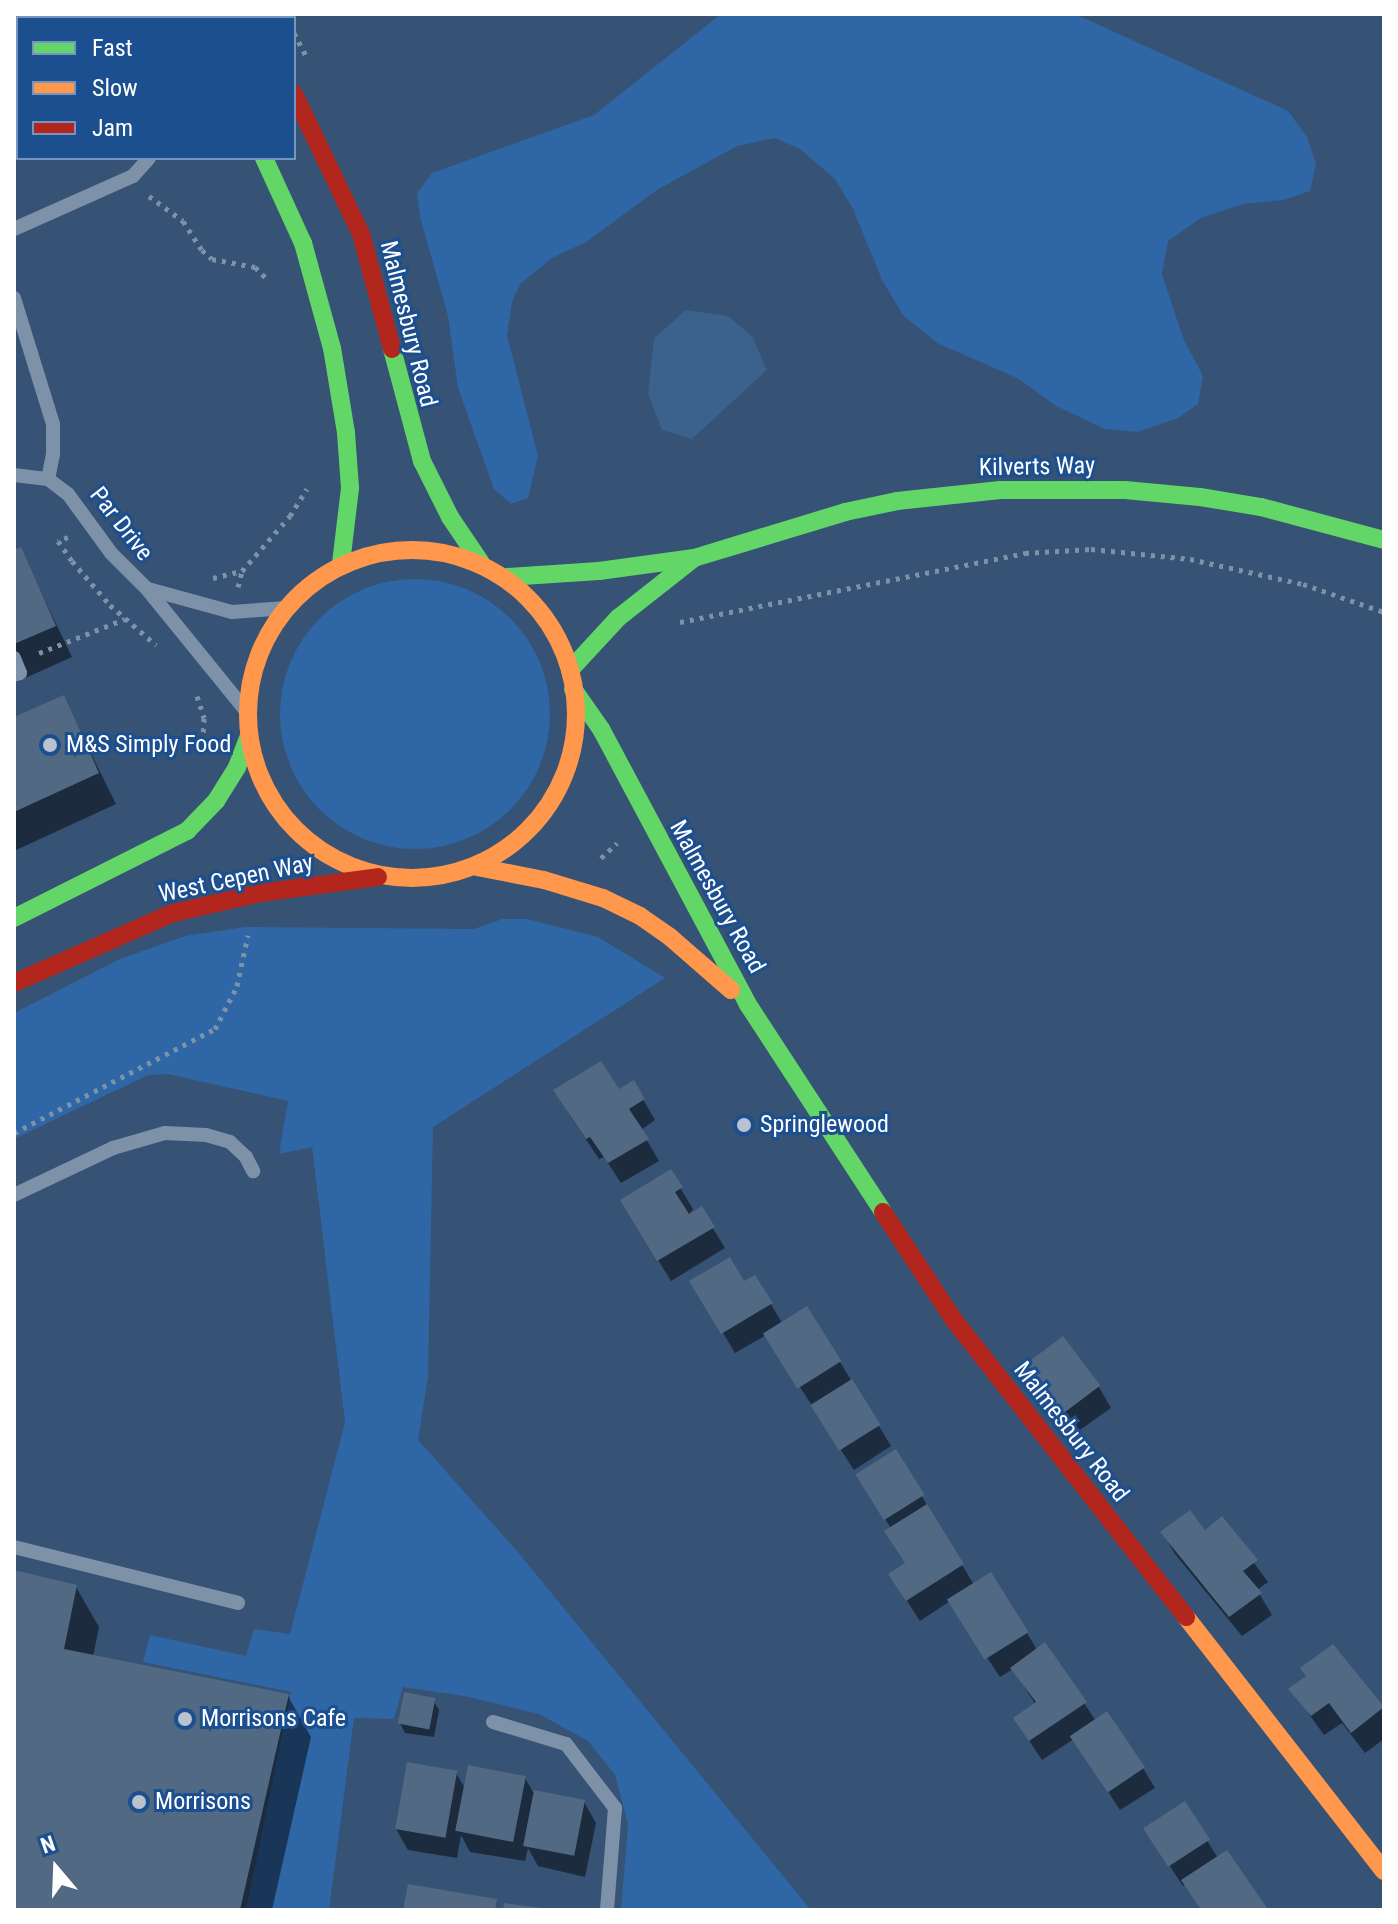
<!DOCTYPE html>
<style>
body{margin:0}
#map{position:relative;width:1398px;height:1924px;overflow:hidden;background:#365274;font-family:"Roboto Condensed",sans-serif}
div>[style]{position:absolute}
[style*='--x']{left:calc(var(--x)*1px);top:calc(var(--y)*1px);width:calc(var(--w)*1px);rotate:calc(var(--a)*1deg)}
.green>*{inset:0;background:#2f66a5}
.round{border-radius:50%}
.water>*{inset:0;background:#3b618d}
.shadow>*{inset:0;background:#0007}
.building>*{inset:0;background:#526984;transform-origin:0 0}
.path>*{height:5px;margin-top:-2.5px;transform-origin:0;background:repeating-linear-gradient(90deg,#7d92a8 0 4px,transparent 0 10px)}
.lane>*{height:14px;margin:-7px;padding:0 7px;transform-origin:7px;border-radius:7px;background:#7d92a8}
.fast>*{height:18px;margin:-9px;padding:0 9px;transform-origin:9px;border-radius:9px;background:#63d668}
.slow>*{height:18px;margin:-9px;padding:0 9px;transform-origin:9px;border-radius:9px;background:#ff974d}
.slow>.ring{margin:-9px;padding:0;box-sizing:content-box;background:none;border:18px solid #ff974d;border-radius:50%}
.jam>*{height:18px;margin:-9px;padding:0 9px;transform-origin:9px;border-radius:9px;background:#b3261e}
.dots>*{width:22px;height:22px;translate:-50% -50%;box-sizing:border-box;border:4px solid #1b4f8f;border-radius:50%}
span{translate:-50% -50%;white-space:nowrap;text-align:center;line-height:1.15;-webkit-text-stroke:6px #1b4f8f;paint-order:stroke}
.street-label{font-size:24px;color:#fff}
.poi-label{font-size:24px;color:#fff}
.left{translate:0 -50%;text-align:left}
.frame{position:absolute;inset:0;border:16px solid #fff;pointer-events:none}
.legend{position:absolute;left:16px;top:16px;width:280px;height:144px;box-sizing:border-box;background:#1b4f8f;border:2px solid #7695bc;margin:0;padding:10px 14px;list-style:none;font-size:24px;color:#fff}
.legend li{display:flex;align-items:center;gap:16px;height:40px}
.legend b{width:40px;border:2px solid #7695bc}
.north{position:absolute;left:16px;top:1828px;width:80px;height:80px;-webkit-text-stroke:6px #1b4f8f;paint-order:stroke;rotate:341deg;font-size:22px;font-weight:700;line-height:32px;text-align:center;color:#fff}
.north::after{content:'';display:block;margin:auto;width:28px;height:36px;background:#fff;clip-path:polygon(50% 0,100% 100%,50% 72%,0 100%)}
</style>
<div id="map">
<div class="green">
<div style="clip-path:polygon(721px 14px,1075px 14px,1288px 111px,1307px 137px,1316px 164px,1310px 191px,1284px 200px,1243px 204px,1201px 218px,1168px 241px,1162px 274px,1183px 338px,1203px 376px,1198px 404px,1178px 418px,1138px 432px,1105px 429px,1056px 406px,1019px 379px,937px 343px,903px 315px,882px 280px,853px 209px,835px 179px,800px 149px,775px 138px,737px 146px,657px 190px,586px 242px,552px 258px,520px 284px,512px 302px,507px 335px,538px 456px,528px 498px,511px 504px,494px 489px,458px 388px,448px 316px,420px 217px,417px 193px,432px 173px,594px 115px)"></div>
<div class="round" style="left:280px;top:579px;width:270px;height:270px"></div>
<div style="clip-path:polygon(502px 919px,527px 919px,598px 937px,665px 978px,433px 1127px,428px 1377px,418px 1440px,517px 1551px,811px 1910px,621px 1910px,628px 1824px,615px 1775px,588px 1741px,539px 1714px,464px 1696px,403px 1687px,394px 1719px,354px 1718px,329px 1910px,246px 1910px,291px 1692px,143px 1662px,150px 1635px,246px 1656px,254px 1629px,290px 1634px,345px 1422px,312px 1147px,279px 1154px,288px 1101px,168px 1074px,148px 1075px,14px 1139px,14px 1013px,120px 959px,185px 936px,245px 927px,474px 929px)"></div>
</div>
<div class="water">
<div style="clip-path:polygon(686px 310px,728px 316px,752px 336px,767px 370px,692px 439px,662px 430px,648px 394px,654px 338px)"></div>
</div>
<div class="shadow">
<div style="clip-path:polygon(14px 98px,18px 108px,14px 116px)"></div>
<div style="clip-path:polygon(20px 549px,72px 657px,14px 683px,14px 552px)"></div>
<div style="clip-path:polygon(63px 697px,116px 804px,14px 851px,14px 719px)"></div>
<div style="clip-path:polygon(633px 1082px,655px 1120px,641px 1130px,659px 1161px,621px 1183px,604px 1157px,599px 1159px,567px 1111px,618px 1092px)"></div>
<div style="clip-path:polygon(670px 1171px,693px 1209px,687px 1217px,701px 1209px,725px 1248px,671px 1281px,634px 1221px)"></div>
<div style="clip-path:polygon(692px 1281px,743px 1284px,771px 1304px,782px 1323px,840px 1362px,891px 1446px,854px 1470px,766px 1335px,735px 1353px)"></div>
<div style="clip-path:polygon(1028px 1364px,1099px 1387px,1111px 1408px,1077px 1432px)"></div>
<div style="clip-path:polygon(896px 1452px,974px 1585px,1027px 1633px,1037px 1650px,1045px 1645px,1096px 1721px,1143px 1768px,1155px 1788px,1120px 1810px,1074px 1739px,1042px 1760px,1028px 1739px,1036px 1705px,1013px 1669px,1000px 1677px,950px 1601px,920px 1621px,903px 1595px,907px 1564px,891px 1528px,870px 1497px)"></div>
<div style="clip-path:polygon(1222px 1519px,1268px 1582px,1257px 1590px,1272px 1615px,1242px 1636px,1175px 1554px,1163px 1533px,1204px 1532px)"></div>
<div style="clip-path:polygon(14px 1572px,76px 1587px,99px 1627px,93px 1657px,288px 1696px,311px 1737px,272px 1910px,14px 1910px)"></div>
<div style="clip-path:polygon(1333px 1647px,1384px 1711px,1384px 1739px,1365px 1753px,1342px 1723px,1324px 1735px,1291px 1689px,1308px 1677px)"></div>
<div style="clip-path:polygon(433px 1700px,439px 1710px,434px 1737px,405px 1733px,400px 1723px)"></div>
<div style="clip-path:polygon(456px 1773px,466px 1790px,525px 1778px,533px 1792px,584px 1802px,596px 1823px,585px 1877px,538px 1866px,528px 1848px,525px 1861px,470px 1852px,461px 1835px,457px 1858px,408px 1850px,396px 1829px)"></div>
<div style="clip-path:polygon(1184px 1804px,1218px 1858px,1226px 1852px,1266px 1910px,1201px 1910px,1186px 1884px,1183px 1886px,1145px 1829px)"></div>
</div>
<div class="building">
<div style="clip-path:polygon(21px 547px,56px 626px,14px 644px,14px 550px)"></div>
<div style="clip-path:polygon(64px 695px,99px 773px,14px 812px,14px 717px)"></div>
<div style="clip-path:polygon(601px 1061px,619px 1089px,634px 1080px,645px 1099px,629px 1109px,649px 1139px,608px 1163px,590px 1137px,586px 1139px,553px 1090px)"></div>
<div style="clip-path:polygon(671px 1169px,683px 1187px,675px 1192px,689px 1214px,702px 1206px,715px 1227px,657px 1261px,620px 1200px)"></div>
<div style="clip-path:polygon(730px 1257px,744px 1281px,755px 1275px,773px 1303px,721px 1334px,689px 1281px)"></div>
<div style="left:807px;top:1306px;width:65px;height:52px;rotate:58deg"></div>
<div style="left:1063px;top:1336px;width:62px;height:47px;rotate:53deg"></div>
<div style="left:852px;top:1379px;width:54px;height:49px;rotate:58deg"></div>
<div style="left:896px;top:1449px;width:54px;height:48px;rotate:58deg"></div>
<div style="clip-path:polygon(927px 1504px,964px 1564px,906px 1601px,888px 1574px,905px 1563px,884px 1531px)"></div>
<div style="clip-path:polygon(1190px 1510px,1205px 1530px,1222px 1516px,1258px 1560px,1243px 1571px,1262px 1593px,1229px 1617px,1160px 1532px)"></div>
<div style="clip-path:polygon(14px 1570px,77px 1585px,64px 1649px,289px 1694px,240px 1910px,14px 1910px)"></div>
<div style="left:991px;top:1572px;width:71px;height:52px;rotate:58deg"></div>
<div style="clip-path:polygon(1045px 1642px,1087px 1702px,1029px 1741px,1013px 1718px,1036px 1702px,1010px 1668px)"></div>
<div style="clip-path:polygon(1333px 1644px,1384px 1707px,1351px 1733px,1329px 1703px,1311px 1716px,1288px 1689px,1306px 1676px,1300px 1668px)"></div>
<div style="left:404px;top:1692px;width:32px;height:32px;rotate:11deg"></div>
<div style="left:1107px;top:1711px;width:68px;height:45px;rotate:56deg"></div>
<div style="left:407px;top:1762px;width:51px;height:68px;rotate:10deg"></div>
<div style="left:468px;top:1765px;width:59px;height:67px;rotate:11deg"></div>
<div style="left:534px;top:1790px;width:52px;height:57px;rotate:11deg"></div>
<div style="left:1185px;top:1801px;width:46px;height:50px;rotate:57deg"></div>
<div style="clip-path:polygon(1227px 1850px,1267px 1908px,1264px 1910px,1201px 1910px,1181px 1880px)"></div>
<div style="clip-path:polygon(408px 1884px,497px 1899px,495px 1910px,403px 1910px)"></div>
<div style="clip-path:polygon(504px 1903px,541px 1908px,541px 1910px,503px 1910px)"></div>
</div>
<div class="path">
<div style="--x:294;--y:33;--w:26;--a:62"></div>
<div style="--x:149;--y:196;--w:42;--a:36.3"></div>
<div style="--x:183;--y:221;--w:35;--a:57"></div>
<div style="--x:202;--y:250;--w:13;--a:42"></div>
<div style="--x:212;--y:259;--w:44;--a:10.5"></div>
<div style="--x:255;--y:267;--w:18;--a:45"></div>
<div style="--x:68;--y:537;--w:11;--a:158"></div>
<div style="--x:58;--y:541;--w:24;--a:55"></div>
<div style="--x:72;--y:561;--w:58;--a:49.2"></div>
<div style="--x:110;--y:605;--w:61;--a:41"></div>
<div style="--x:213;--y:578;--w:30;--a:-14"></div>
<div style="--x:238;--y:587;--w:16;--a:-76"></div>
<div style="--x:242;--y:571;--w:73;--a:-48.9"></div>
<div style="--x:290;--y:516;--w:32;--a:-58"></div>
<div style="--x:680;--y:622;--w:352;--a:-11.3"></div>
<div style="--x:1025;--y:553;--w:66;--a:-3.5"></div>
<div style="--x:1091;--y:549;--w:100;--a:5.8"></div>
<div style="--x:1190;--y:559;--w:116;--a:12.5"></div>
<div style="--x:1303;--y:584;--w:86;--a:19.1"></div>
<div style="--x:39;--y:653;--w:92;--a:-21.6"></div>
<div style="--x:197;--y:696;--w:23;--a:72"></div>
<div style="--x:204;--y:718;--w:18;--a:93"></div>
<div style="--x:601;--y:858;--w:22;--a:-43"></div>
<div style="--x:14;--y:1133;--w:226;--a:-27.4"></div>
<div style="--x:215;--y:1029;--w:48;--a:-62.9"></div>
<div style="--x:237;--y:986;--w:52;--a:-77.8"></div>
</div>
<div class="lane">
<div style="--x:106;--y:14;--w:4;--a:63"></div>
<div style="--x:14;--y:229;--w:130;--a:-24"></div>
<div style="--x:133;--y:176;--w:24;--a:-48"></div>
<div style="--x:14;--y:298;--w:132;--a:72.8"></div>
<div style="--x:53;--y:424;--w:30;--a:90"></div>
<div style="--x:53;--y:454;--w:25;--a:101"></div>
<div style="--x:14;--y:475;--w:34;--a:7"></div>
<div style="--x:48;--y:479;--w:25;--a:37"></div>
<div style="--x:68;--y:494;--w:73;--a:53.9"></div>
<div style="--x:111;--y:553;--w:51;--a:45"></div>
<div style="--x:147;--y:589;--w:157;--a:50.9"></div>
<div style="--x:148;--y:589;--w:87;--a:15.3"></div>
<div style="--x:232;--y:612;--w:54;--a:-4.2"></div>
<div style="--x:14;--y:658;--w:16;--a:68"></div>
<div style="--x:20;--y:673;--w:6;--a:162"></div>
<div style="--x:14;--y:1195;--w:110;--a:-25.4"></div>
<div style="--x:113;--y:1148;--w:54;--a:-16.1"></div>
<div style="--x:165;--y:1133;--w:41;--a:2.8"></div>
<div style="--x:206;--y:1135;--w:25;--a:16"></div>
<div style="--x:230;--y:1142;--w:22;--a:43"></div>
<div style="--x:246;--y:1157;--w:16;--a:63"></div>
<div style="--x:14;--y:1547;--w:231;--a:14"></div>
<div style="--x:493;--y:1722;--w:76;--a:16.8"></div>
<div style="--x:566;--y:1744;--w:81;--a:52.6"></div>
<div style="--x:615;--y:1808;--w:102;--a:94.5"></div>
</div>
<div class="fast">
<div style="--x:193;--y:14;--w:4;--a:63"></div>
<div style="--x:264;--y:158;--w:94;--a:65.4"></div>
<div style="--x:303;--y:243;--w:109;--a:74.6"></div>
<div style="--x:332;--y:348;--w:86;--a:80.6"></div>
<div style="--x:346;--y:433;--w:55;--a:85.8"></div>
<div style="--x:350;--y:488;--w:76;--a:96.8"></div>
<div style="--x:392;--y:349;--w:116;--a:75"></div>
<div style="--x:422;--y:461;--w:63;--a:63.4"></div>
<div style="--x:450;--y:517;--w:55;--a:56"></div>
<div style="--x:507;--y:577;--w:92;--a:-3.7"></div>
<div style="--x:599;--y:571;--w:96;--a:-7.8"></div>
<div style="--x:694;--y:558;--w:158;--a:-16.9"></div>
<div style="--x:845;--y:512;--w:53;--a:-11.9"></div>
<div style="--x:897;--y:501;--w:104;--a:-6.1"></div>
<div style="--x:1000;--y:490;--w:125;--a:0"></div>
<div style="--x:1125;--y:490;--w:75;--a:5.3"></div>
<div style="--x:1200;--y:497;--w:62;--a:9.3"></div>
<div style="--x:1261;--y:507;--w:127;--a:15"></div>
<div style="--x:570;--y:670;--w:71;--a:-47.3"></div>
<div style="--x:618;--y:618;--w:95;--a:-38.2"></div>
<div style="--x:573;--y:689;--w:49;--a:55"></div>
<div style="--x:601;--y:729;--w:310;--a:61.9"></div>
<div style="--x:747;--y:1003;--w:249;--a:56.9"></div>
<div style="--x:14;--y:918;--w:194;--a:-26.7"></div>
<div style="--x:187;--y:831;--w:42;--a:-46"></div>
<div style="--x:216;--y:801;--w:40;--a:-58"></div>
<div style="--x:237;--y:767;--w:30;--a:-69"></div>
</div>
<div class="slow">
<div class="ring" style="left:248px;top:550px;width:310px;height:310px"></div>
<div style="--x:477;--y:867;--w:68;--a:11"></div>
<div style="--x:544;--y:880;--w:62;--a:17"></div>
<div style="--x:603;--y:898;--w:41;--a:25.9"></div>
<div style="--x:640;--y:916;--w:37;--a:35"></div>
<div style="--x:670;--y:937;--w:81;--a:41"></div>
<div style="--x:1186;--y:1617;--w:322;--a:52.1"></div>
</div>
<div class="jam">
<div style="--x:254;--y:14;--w:4;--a:63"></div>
<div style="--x:294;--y:94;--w:155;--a:64.4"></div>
<div style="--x:361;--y:234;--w:119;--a:74.9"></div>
<div style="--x:14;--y:983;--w:174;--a:-23.8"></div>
<div style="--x:173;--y:913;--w:89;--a:-12.9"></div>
<div style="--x:260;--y:893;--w:119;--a:-7.7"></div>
<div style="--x:883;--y:1212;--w:129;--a:56.7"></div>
<div style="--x:954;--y:1320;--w:377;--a:52"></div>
</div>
<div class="dots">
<div style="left:50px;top:745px;background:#b9c2ce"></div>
<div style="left:744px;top:1125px;background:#b9c2ce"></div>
<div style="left:185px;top:1719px;background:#b9c2ce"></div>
<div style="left:139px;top:1802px;background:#b9c2ce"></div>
</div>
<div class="street-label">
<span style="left:408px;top:324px;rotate:76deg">Malmesbury Road</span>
<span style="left:1037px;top:467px;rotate:-1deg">Kilverts Way</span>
<span style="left:121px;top:524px;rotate:52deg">Par Drive</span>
<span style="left:236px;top:879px;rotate:-12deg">West Cepen Way</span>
<span style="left:717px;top:897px;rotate:61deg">Malmesbury Road</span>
<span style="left:1071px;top:1432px;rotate:52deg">Malmesbury Road</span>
</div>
<div class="poi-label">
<span class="left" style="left:66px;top:745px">M&amp;S Simply Food</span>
<span class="left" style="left:760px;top:1125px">Springlewood</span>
<span class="left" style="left:201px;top:1719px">Morrisons Cafe</span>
<span class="left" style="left:155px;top:1802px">Morrisons</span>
</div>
<div class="frame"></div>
<ul class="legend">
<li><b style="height:10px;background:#63d668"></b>Fast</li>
<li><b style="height:10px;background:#ff974d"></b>Slow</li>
<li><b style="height:10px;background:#b3261e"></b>Jam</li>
</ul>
<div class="north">N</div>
</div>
